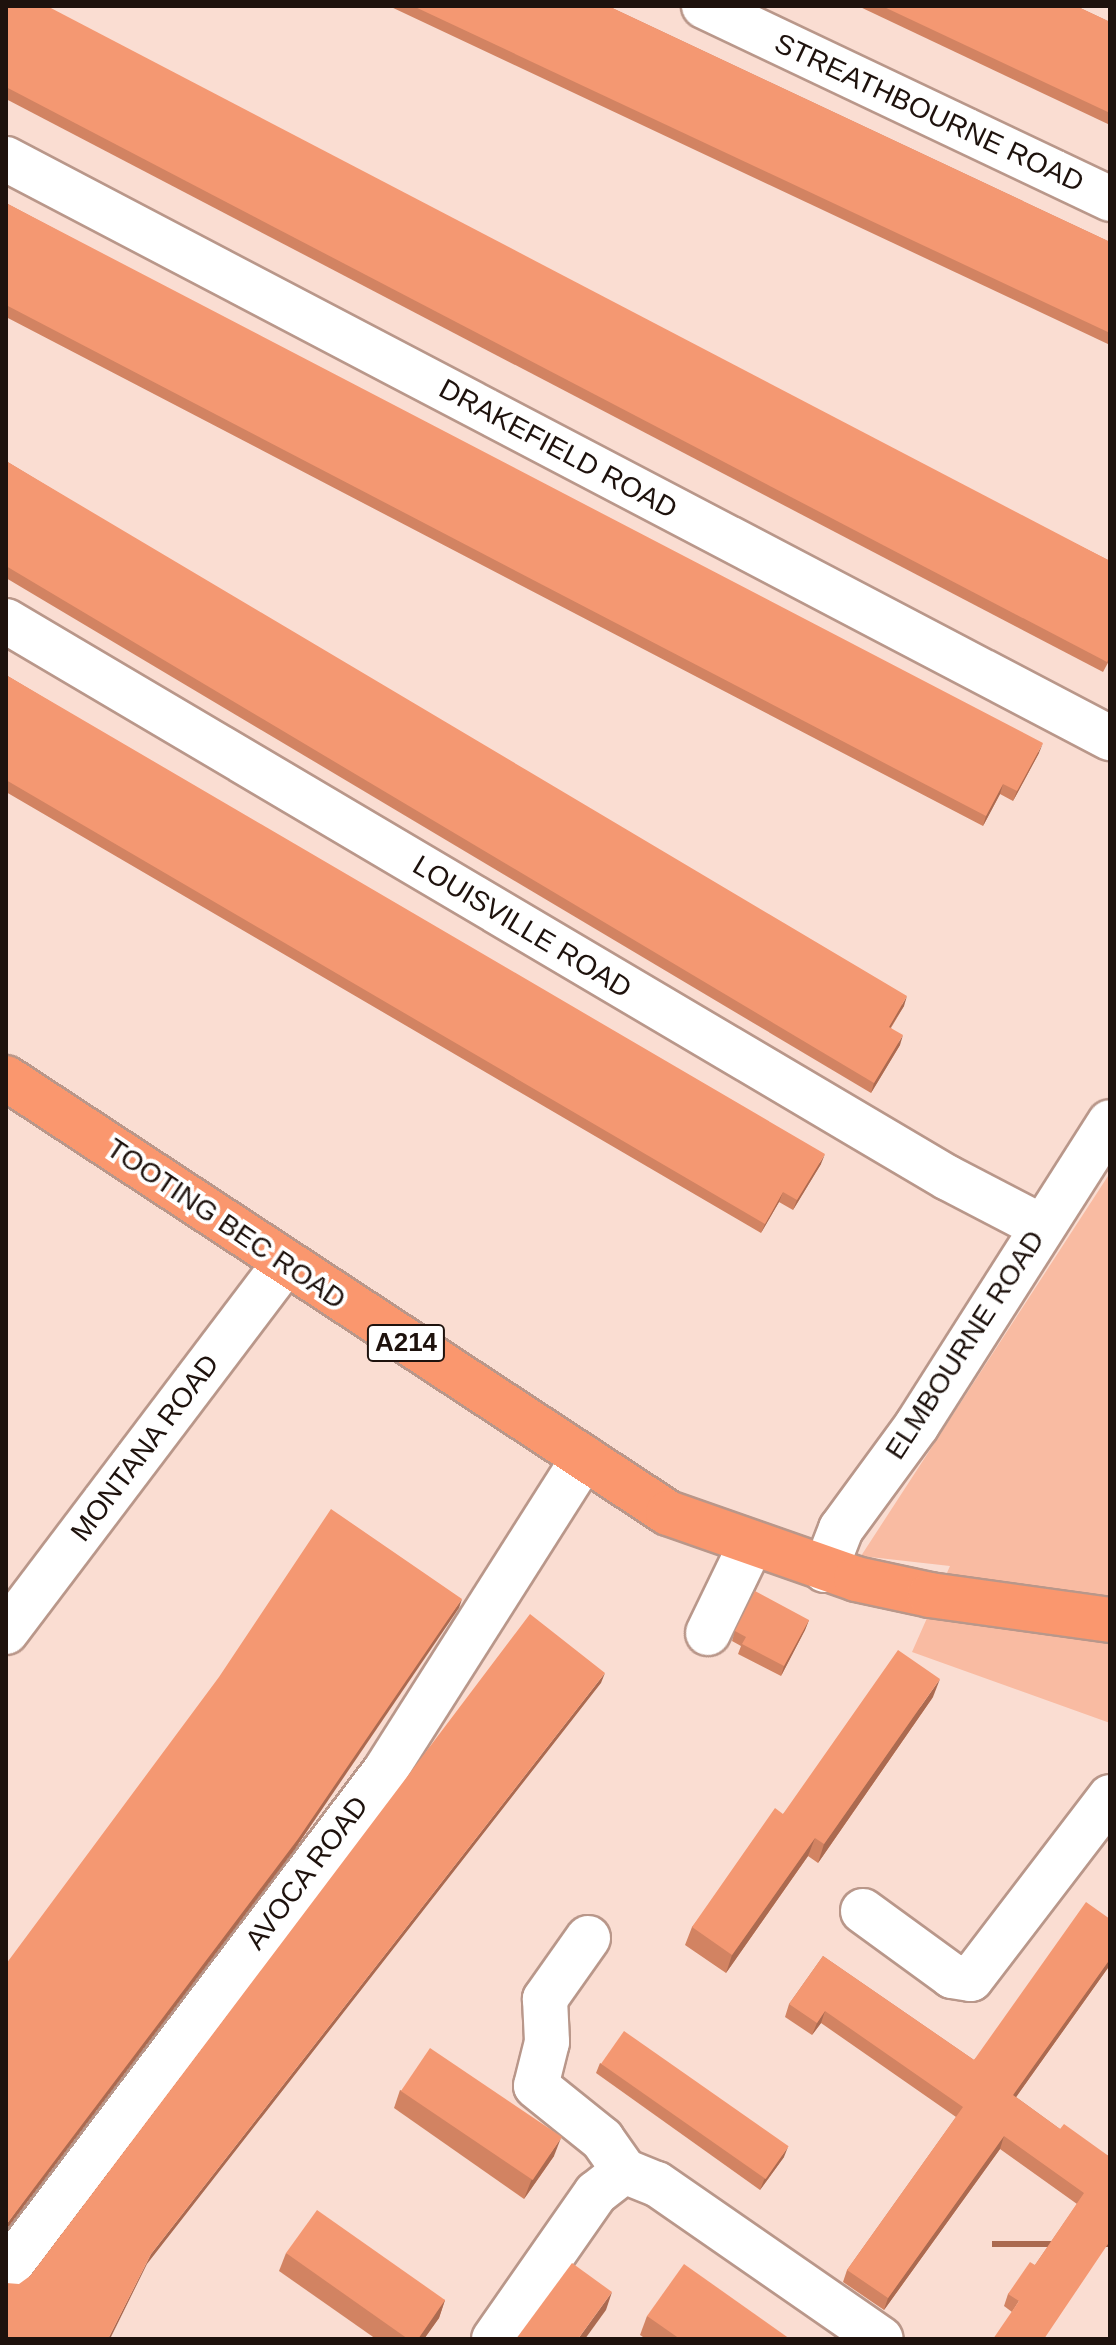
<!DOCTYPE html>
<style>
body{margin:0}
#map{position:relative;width:1116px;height:2345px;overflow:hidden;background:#faddd2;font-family:Arial,sans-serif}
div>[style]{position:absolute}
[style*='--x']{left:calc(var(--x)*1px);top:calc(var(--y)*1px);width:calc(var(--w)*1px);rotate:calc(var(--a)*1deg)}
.green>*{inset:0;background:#f9bba2}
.roads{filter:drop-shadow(2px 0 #b9978a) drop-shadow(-2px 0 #b9978a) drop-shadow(0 2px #b9978a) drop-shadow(0 -2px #b9978a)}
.minor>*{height:44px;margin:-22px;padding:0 22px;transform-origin:22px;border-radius:22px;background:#fff}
.highway>*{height:44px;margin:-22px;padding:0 22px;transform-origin:22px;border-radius:22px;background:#fa976e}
.wall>*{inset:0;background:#d28362}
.shaded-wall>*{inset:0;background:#ab6a50;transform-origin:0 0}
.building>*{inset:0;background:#f49872;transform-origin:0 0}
span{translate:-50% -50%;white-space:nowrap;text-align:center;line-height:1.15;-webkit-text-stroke:8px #fff;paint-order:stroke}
.shield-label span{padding:2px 6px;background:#fff;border:2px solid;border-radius:6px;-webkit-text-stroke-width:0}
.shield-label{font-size:26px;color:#1e120d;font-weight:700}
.street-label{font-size:28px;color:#1e120d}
.frame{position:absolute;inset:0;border:8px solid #1e120d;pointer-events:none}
</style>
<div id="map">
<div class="green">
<div style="clip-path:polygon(1110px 1173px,1110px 1723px,912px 1652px,950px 1566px,861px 1556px)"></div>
</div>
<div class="roads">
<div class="minor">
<div style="--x:704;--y:6;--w:450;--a:25.4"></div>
<div style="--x:6;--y:159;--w:1247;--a:27.68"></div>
<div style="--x:6;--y:621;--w:1094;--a:30.6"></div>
<div style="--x:948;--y:1178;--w:106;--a:27.5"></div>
<div style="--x:825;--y:1570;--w:44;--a:-68.7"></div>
<div style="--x:841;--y:1529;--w:129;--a:-53.8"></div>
<div style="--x:917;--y:1425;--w:359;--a:-57.5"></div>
<div style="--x:6;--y:1632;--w:461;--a:-52.9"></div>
<div style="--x:708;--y:1633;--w:99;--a:-64.2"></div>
<div style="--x:863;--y:1911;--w:110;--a:36.1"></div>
<div style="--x:952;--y:1976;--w:19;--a:9"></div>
<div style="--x:971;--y:1979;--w:229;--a:-52.6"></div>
<div style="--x:588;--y:1938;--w:75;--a:125.2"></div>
<div style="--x:545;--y:1999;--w:43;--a:87.3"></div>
<div style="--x:547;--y:2042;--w:45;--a:104"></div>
<div style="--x:536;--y:2086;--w:85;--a:38.8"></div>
<div style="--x:602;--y:2139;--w:39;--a:55"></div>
<div style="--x:6;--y:2271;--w:627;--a:-52.84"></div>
<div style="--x:385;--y:1771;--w:371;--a:-57.6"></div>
<div style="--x:494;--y:2339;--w:178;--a:-55.1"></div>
<div style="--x:596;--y:2193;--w:36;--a:-38"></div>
<div style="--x:624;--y:2171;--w:35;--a:22"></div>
<div style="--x:657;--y:2184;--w:272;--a:34.7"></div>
</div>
<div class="highway">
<div style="--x:6;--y:1078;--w:792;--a:33.31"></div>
<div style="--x:668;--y:1513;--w:199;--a:19.3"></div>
<div style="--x:856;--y:1579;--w:76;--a:12.2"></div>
<div style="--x:930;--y:1595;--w:182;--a:7.9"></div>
</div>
</div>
<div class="wall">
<div style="clip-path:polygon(6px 6px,1110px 561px,1110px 659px,1103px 672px,6px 99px)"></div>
<div style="clip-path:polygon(389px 6px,608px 6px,1110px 242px,1110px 345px)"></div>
<div style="clip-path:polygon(858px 6px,1076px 6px,1110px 22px,1110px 125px)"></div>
<div style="clip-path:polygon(6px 203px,1039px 753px,1013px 801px,1000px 794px,983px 826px,6px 317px)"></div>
<div style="clip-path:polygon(6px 461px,904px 1006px,891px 1028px,900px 1045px,871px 1093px,6px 578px)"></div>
<div style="clip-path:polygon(6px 675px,821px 1164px,793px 1210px,779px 1202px,761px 1233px,6px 792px)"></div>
<div style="clip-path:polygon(809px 1620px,805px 1630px,781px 1676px,738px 1654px,741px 1646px,732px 1641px,735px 1631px)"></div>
<div style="clip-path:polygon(933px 1697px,818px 1863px,808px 1856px,726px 1973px,685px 1945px,692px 1927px,783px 1814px)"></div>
<div style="clip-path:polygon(1110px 1919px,1110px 1965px,1016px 2097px,1060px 2129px,1110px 2157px,1012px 2312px,1004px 2306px,1008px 2294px,1035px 2265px,1077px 2204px,1000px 2149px,884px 2310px,843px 2282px,847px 2270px,956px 2117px,821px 2023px,812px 2035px,785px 2017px,789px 2004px,823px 1956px,974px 2060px)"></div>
<div style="clip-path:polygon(600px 2063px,784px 2157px,760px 2190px,596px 2073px)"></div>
<div style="clip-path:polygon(400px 2090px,554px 2156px,524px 2199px,394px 2108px)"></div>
<div style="clip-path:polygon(286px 2253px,445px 2300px,439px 2318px,424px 2339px,376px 2339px,279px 2271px)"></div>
<div style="clip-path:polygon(647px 2316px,790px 2339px,646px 2339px,640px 2335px)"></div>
</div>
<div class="shaded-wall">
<div style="clip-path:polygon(1043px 743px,1039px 753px,1013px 801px,1017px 791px)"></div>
<div style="clip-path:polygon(1003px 784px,1000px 794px,983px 826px,986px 816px)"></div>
<div style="clip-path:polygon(907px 996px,904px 1006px,885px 1036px,889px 1027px)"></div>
<div style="clip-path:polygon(903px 1035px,900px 1045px,871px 1093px,874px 1083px)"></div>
<div style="clip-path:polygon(825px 1154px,821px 1164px,793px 1210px,797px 1200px)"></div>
<div style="clip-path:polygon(783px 1192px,779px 1202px,761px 1233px,765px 1224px)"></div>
<div style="clip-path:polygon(462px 1599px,459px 1608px,295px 1849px,6px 2230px,6px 2225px)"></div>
<div style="clip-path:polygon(809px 1620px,805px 1630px,781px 1676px,784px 1666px)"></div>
<div style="clip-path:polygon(605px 1673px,601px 1683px,147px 2264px,110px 2339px,108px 2339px,151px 2254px)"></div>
<div style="clip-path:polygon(940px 1679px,933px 1697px,818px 1863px,824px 1844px)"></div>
<div style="clip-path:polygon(815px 1838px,808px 1856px,726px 1973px,732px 1955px)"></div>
<div style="clip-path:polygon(1110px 1959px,1110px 1965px,1009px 2107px,1013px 2095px)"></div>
<div style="clip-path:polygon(825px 2011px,821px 2023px,812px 2035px,817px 2023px)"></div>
<div style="clip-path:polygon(1004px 2136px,1000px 2149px,884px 2310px,888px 2298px)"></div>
<div style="clip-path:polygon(561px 2138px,554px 2156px,524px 2199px,531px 2181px)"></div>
<div style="clip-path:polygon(788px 2147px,784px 2157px,760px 2190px,764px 2180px)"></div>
<div style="left:1110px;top:2241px;width:6px;height:118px;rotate:90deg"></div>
<div style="clip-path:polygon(612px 2292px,606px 2310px,585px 2339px,578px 2339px)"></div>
<div style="clip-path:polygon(445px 2300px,439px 2318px,424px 2339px,418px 2339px)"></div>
</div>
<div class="building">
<div style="clip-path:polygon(6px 6px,47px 6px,1110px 561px,1110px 656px,1107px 662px,6px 87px)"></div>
<div style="clip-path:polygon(413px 6px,608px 6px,1110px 242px,1110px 333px)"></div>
<div style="clip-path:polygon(882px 6px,1076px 6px,1110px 22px,1110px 113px)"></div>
<div style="clip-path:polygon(6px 203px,1043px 743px,1017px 791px,1003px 784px,986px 816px,6px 305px)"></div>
<div style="clip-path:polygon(6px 461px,907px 996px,889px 1027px,903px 1035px,874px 1083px,6px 566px)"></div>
<div style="clip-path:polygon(6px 675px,825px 1154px,797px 1200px,783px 1192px,765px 1224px,6px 780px)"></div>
<div style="clip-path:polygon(331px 1509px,462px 1599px,298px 1839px,6px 2225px,6px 1964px,219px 1677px)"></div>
<div style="clip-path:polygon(755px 1591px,809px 1620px,784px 1666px,742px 1644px,746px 1637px,735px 1631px)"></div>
<div style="clip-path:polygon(530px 1614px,605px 1673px,151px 2254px,108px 2339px,6px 2339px,6px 2283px,19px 2284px,30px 2276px)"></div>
<div style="clip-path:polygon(898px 1650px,940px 1679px,824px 1844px,815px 1838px,732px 1955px,692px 1927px,775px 1808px,783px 1814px)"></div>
<div style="clip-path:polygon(1086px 1902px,1110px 1919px,1110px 1959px,1013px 2095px,1060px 2129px,1064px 2124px,1110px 2157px,1110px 2241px,1044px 2339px,993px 2339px,1019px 2301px,1008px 2294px,1030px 2262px,1035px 2265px,1084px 2193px,1004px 2136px,888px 2298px,847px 2270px,963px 2107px,825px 2011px,817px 2023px,789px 2004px,823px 1956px,974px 2060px)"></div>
<div style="left:624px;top:2031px;width:201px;height:40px;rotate:35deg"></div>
<div style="left:430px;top:2048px;width:159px;height:52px;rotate:34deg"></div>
<div style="clip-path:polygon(317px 2210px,445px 2300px,418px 2339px,408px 2339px,286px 2253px)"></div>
<div style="clip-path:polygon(572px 2263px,612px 2292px,578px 2339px,516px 2339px)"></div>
<div style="clip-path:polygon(684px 2264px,790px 2339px,680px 2339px,647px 2316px)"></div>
</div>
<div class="shield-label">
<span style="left:406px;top:1343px">A214</span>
</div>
<div class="street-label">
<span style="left:929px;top:113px;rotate:25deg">STREATHBOURNE ROAD</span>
<span style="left:558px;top:449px;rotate:28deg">DRAKEFIELD ROAD</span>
<span style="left:522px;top:927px;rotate:31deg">LOUISVILLE ROAD</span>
<span style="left:226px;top:1224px;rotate:34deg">TOOTING BEC ROAD</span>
<span style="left:965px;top:1345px;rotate:-57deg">ELMBOURNE ROAD</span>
<span style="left:145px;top:1448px;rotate:-53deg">MONTANA ROAD</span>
<span style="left:307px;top:1873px;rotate:-53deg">AVOCA ROAD</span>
</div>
<div class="frame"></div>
</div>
